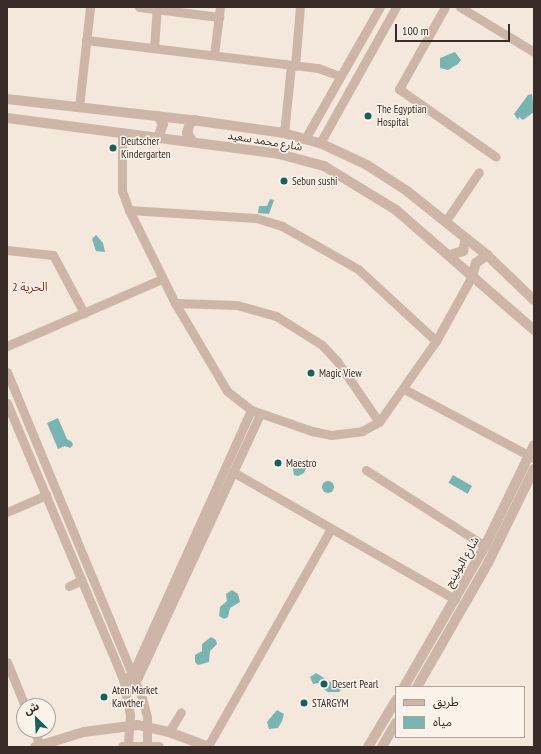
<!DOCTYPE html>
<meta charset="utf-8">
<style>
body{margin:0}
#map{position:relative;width:541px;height:754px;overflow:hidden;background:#f4e7dc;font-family:"PT Sans Narrow","Noto Sans Arabic",sans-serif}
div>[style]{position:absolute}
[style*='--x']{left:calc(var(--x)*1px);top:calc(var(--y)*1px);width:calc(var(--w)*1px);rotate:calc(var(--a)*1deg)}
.water>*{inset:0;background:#79b4b2;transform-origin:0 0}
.round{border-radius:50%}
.minor>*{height:9px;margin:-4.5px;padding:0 4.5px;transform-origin:4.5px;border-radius:4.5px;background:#cdb6a7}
.tertiary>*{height:10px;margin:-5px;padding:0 5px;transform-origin:5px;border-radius:5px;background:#cdb6a7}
.dots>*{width:11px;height:11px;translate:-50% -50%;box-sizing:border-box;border:2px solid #fbf2e9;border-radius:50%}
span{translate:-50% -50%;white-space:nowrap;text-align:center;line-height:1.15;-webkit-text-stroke:3px #fbf2e9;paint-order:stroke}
.poi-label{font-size:11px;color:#392c28}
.left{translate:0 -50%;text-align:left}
.street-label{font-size:11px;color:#392c28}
.neighbourhood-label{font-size:12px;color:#8f2e1a}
.frame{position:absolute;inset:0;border:8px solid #392c28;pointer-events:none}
.legend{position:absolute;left:395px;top:686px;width:130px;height:52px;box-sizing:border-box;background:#fbf2e9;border:1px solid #ada39c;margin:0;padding:5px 7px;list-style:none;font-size:12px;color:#392c28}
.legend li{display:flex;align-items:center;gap:8px;height:20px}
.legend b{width:20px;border:1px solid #ada39c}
.north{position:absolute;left:16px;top:698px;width:40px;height:40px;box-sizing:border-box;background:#fbf2e9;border:1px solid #ada39c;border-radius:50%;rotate:336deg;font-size:11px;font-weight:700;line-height:16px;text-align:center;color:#392c28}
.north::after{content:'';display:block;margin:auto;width:14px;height:18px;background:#1a5e5e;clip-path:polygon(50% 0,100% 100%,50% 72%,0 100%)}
.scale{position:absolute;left:395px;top:24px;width:115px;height:18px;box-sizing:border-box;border:2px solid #392c28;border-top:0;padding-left:5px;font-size:12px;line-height:14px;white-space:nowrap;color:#392c28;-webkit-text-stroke:3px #fbf2e9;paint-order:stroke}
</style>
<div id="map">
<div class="water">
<div style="clip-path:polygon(455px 52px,461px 60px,458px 64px,448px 70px,440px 68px,440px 58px)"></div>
<div style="clip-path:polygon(532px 94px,534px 112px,523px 120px,519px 117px,518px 120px,514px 114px,528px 95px)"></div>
<div style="clip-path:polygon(270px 199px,274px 200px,269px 214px,258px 213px,259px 206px,267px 206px)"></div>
<div style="clip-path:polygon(96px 235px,103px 243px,105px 252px,96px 251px,92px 239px)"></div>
<div style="clip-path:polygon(58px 418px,67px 439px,72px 442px,73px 445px,70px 448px,65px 446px,58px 449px,47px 423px)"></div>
<div style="clip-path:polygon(297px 462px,303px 463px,306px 468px,304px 473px,298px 476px,294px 475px,292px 465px)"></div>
<div style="left:453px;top:475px;width:22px;height:9px;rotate:30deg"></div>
<div class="round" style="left:322px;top:481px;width:12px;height:12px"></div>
<div style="clip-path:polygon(232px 590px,238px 594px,240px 602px,230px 608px,228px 617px,224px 619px,219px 616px,220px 607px,227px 601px,226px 594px)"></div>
<div style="clip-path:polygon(211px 637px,216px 640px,217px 644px,210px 651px,209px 662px,198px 665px,195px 662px,195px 655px,202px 651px,202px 644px)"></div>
<div style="clip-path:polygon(316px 673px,337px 686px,341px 690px,339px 692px,328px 692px,320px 687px,319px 683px,313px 684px,310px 677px)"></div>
<div style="clip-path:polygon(277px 710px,284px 714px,282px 721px,278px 728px,269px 729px,267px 722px)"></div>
</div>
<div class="minor">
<div style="--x:139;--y:7;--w:81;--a:7.1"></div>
<div style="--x:445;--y:7;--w:94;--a:119.3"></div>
<div style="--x:399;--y:89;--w:118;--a:35"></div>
<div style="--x:460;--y:7;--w:87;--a:31.3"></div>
<div style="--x:86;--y:40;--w:234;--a:6.9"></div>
<div style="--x:318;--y:68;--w:23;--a:20"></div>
<div style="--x:154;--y:48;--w:39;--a:-86"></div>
<div style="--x:214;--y:55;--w:48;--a:-82.9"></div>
<div style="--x:295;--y:66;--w:59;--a:-85.2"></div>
<div style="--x:79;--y:107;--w:101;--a:-83.7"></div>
<div style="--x:122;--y:132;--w:59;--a:90"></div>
<div style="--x:122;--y:191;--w:20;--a:70"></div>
<div style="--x:129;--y:210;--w:104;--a:63.7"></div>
<div style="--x:175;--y:303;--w:102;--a:59.4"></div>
<div style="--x:227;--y:391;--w:31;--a:38"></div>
<div style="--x:251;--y:410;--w:65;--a:19"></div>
<div style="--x:312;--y:431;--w:19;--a:12"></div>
<div style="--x:331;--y:435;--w:31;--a:-7"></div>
<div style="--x:362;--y:431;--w:19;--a:-28"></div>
<div style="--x:379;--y:422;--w:99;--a:-54.9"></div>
<div style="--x:436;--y:341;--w:74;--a:-61"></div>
<div style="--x:284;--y:133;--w:68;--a:-84.1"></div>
<div style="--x:305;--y:139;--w:152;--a:-60.4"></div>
<div style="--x:320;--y:143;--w:156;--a:-60.8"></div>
<div style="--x:129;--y:210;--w:127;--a:3.6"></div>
<div style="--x:256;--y:218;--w:27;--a:17"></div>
<div style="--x:282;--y:226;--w:87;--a:29.5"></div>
<div style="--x:358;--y:269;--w:106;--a:42.7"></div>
<div style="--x:445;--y:222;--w:60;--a:-55.8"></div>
<div style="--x:7;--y:250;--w:46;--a:6.2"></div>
<div style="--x:53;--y:255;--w:66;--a:61.9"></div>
<div style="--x:175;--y:303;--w:62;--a:1.8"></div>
<div style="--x:237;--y:305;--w:41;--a:15.8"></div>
<div style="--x:276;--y:316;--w:54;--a:32.2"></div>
<div style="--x:322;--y:345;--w:22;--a:47"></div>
<div style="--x:337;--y:361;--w:74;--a:55.5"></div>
<div style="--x:7;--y:346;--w:169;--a:-23.4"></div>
<div style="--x:7;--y:372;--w:353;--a:67.5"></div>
<div style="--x:142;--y:698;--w:20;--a:75"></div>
<div style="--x:147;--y:717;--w:29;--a:90"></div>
<div style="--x:404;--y:389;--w:147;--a:28"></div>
<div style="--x:7;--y:403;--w:299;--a:67.2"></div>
<div style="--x:123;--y:679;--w:37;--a:79"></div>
<div style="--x:130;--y:715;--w:31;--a:94"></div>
<div style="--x:366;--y:470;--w:141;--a:32.6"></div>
<div style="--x:233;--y:472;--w:256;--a:29.8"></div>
<div style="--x:7;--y:512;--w:43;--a:-23.6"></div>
<div style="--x:69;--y:586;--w:14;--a:-25"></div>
<div style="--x:7;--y:662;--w:48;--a:67.8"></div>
<div style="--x:129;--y:676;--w:12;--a:-55"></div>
<div style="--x:136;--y:666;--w:281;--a:-65.8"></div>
<div style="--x:132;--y:682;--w:8;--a:-40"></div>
<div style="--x:138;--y:677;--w:290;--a:-65.1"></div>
<div style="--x:34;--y:730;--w:16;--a:68"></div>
<div style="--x:169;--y:732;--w:23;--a:-59"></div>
<div style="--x:208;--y:746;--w:249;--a:-60.5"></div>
</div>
<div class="tertiary">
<div style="--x:7;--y:99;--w:193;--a:6.5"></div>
<div style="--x:199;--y:121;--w:86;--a:8"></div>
<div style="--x:284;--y:133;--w:37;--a:16"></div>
<div style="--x:320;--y:143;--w:52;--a:25.1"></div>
<div style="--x:367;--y:165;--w:48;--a:33"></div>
<div style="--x:407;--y:191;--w:102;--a:38.7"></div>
<div style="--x:487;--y:255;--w:65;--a:43.8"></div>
<div style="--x:158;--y:116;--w:9;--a:58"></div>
<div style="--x:163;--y:124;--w:15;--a:110"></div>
<div style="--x:7;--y:118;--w:274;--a:7.5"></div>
<div style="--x:279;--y:154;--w:47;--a:14.9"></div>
<div style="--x:324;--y:166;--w:84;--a:31.4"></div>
<div style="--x:396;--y:210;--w:183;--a:41"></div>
<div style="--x:193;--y:142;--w:11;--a:-124"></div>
<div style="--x:187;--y:133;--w:10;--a:-73"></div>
<div style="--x:190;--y:123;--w:6;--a:-31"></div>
<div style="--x:450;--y:255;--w:14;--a:-17"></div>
<div style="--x:463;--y:251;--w:13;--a:-77"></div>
<div style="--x:472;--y:276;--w:14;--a:-73"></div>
<div style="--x:476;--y:263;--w:14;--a:-36"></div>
<div style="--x:404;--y:687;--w:163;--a:-60.1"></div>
<div style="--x:485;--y:546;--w:112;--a:-64.1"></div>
<div style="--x:417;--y:687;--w:143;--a:-60.2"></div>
<div style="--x:488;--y:563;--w:105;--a:-63.9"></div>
<div style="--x:35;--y:747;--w:51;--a:-17"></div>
<div style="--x:84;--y:732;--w:54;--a:-7.4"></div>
<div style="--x:138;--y:725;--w:32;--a:13"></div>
<div style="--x:169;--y:732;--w:43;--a:20.6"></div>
<div style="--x:123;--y:747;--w:36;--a:0"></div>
<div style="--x:368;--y:747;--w:55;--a:-59.2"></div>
<div style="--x:382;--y:747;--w:28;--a:-60"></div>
</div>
<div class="dots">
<div style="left:368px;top:116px;background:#1a5e5e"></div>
<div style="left:113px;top:148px;background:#1a5e5e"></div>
<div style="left:284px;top:181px;background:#1a5e5e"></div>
<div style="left:311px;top:373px;background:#1a5e5e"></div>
<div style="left:278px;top:463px;background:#1a5e5e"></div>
<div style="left:324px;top:684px;background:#1a5e5e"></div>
<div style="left:104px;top:697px;background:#1a5e5e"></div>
<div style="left:304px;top:703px;background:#1a5e5e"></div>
</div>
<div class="poi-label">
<span class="left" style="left:377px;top:116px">The Egyptian<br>Hospital</span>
<span class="left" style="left:121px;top:148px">Deutscher<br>Kindergarten</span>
<span class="left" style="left:292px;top:181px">Sebun sushi</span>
<span class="left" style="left:319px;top:373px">Magic View</span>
<span class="left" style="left:286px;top:463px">Maestro</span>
<span class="left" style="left:332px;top:684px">Desert Pearl</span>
<span class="left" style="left:112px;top:697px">Aten Market<br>Kawther</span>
<span class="left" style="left:312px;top:703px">STARGYM</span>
</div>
<div class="street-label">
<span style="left:265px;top:141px;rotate:9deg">شارع محمد سعيد</span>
<span style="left:462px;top:562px;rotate:-60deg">شارع البولينج</span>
</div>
<div class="neighbourhood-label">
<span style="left:30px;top:287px">الحرية 2</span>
</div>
<div class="frame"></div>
<ul class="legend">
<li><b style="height:5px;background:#cdb6a7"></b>طريق</li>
<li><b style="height:11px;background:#79b4b2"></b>مياه</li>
</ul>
<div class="north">ش</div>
<div class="scale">100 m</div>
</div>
